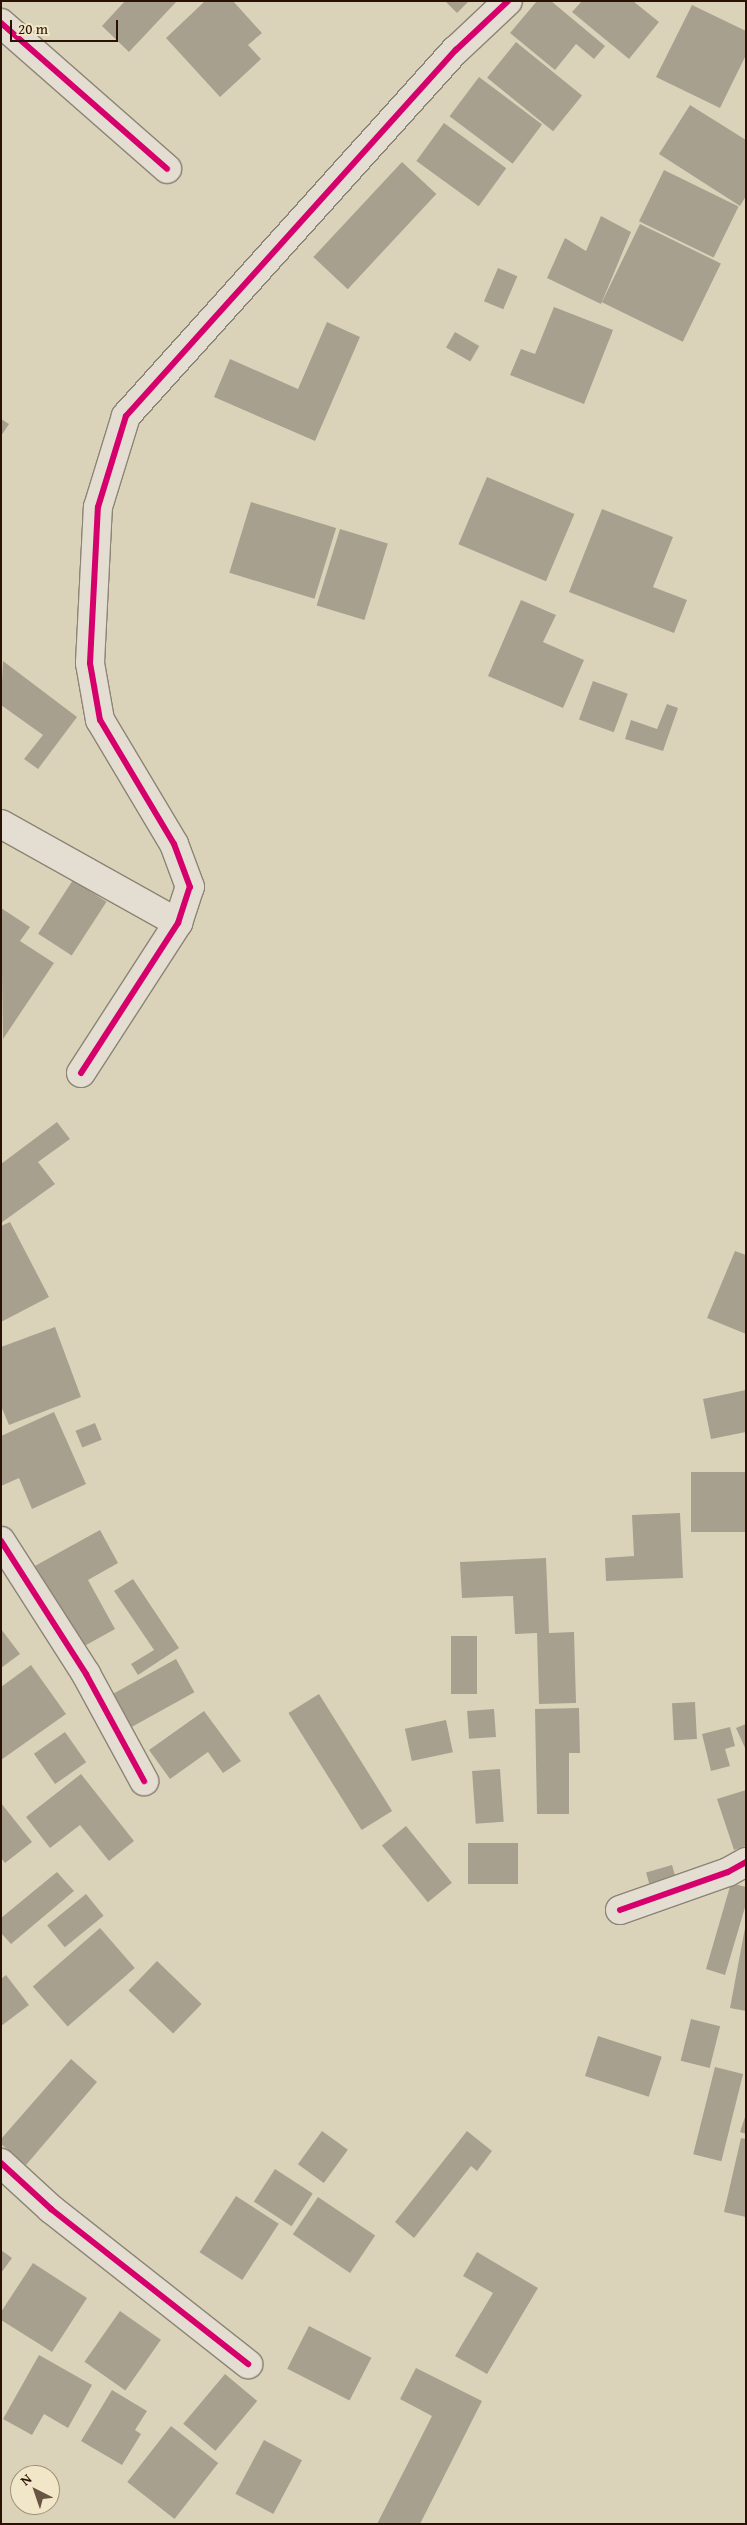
<!DOCTYPE html>
<style>
body{margin:0}
#map{position:relative;width:747px;height:2525px;overflow:hidden;background:#dbd3b9;font-family:"Gentium Book Plus",serif}
div>[style]{position:absolute}
[style*='--x']{left:calc(var(--x)*1px);top:calc(var(--y)*1px);width:calc(var(--w)*1px);rotate:calc(var(--a)*1deg)}
.building>*{inset:0;background:#a7a08f;transform-origin:0 0}
.roads{filter:drop-shadow(1px 0 #8c8474) drop-shadow(-1px 0 #8c8474) drop-shadow(0 1px #8c8474) drop-shadow(0 -1px #8c8474)}
.street>*{height:28px;margin:-14px;padding:0 14px;transform-origin:14px;border-radius:14px;background:#e3ded1}
.cycleway>*{height:6px;margin:-3px;padding:0 3px;transform-origin:3px;border-radius:3px;background:#d6006c}
span{translate:-50% -50%;white-space:nowrap;text-align:center;line-height:1.15;-webkit-text-stroke:4px #f1e7c8;paint-order:stroke}
.frame{position:absolute;inset:0;border:2px solid #2b1004;pointer-events:none}
.north{position:absolute;left:10px;top:2465px;width:50px;height:50px;box-sizing:border-box;background:#f1e7c8;border:1px solid #a2917a;border-radius:50%;rotate:319deg;font-size:14px;font-weight:700;line-height:20px;text-align:center;color:#2b1004}
.north::after{content:'';display:block;margin:auto;width:18px;height:22px;background:#695443;clip-path:polygon(50% 0,100% 100%,50% 72%,0 100%)}
.scale{position:absolute;left:10px;top:20px;width:108px;height:22px;box-sizing:border-box;border:2px solid #2b1004;border-top:0;padding-left:6px;font-size:15px;line-height:18px;white-space:nowrap;color:#2b1004;-webkit-text-stroke:4px #f1e7c8;paint-order:stroke}
</style>
<div id="map">
<div class="building">
<div style="clip-path:polygon(125px 1px,177px 1px,129px 52px,102px 26px)"></div>
<div style="clip-path:polygon(205px 1px,233px 1px,262px 33px,248px 45px,261px 59px,220px 97px,166px 38px)"></div>
<div style="clip-path:polygon(445px 1px,469px 1px,457px 13px)"></div>
<div style="clip-path:polygon(537px 1px,551px 1px,605px 46px,594px 59px,576px 44px,555px 70px,510px 33px)"></div>
<div style="clip-path:polygon(582px 1px,633px 1px,659px 22px,629px 59px,572px 12px)"></div>
<div style="clip-path:polygon(692px 5px,746px 31px,746px 55px,720px 108px,656px 77px)"></div>
<div style="left:516px;top:42px;width:85px;height:46px;rotate:39deg"></div>
<div style="left:479px;top:77px;width:79px;height:49px;rotate:37deg"></div>
<div style="clip-path:polygon(690px 105px,746px 140px,746px 196px,740px 206px,659px 154px)"></div>
<div style="left:444px;top:123px;width:77px;height:47px;rotate:36deg"></div>
<div style="left:402px;top:162px;width:47px;height:130px;rotate:43deg"></div>
<div style="left:664px;top:170px;width:83px;height:57px;rotate:26deg"></div>
<div style="clip-path:polygon(601px 216px,631px 232px,601px 304px,547px 278px,565px 238px,586px 251px)"></div>
<div style="left:640px;top:224px;width:90px;height:87px;rotate:26deg"></div>
<div style="left:498px;top:268px;width:21px;height:36px;rotate:23deg"></div>
<div style="clip-path:polygon(554px 307px,613px 330px,584px 404px,510px 375px,521px 349px,535px 354px)"></div>
<div style="clip-path:polygon(327px 322px,360px 337px,315px 441px,214px 397px,230px 359px,298px 389px)"></div>
<div style="left:455px;top:332px;width:28px;height:18px;rotate:30deg"></div>
<div style="clip-path:polygon(1px 419px,9px 424px,1px 436px)"></div>
<div style="left:487px;top:477px;width:95px;height:73px;rotate:23deg"></div>
<div style="left:251px;top:502px;width:89px;height:74px;rotate:17deg"></div>
<div style="clip-path:polygon(602px 509px,673px 537px,653px 587px,687px 600px,674px 633px,569px 592px)"></div>
<div style="left:340px;top:529px;width:50px;height:80px;rotate:17deg"></div>
<div style="clip-path:polygon(521px 600px,556px 615px,543px 642px,584px 660px,563px 708px,488px 676px)"></div>
<div style="clip-path:polygon(3px 661px,77px 717px,38px 769px,24px 759px,43px 735px,1px 705px)"></div>
<div style="left:593px;top:681px;width:37px;height:41px;rotate:20deg"></div>
<div style="clip-path:polygon(667px 704px,678px 708px,663px 751px,625px 739px,631px 720px,657px 729px)"></div>
<div style="left:73px;top:880px;width:40px;height:64px;rotate:33deg"></div>
<div style="clip-path:polygon(1px 908px,30px 927px,20px 941px,54px 963px,3px 1039px)"></div>
<div style="clip-path:polygon(57px 1122px,70px 1139px,38px 1162px,55px 1184px,1px 1223px,1px 1164px)"></div>
<div style="clip-path:polygon(10px 1222px,49px 1297px,1px 1322px,1px 1226px)"></div>
<div style="clip-path:polygon(735px 1251px,746px 1255px,746px 1334px,707px 1318px)"></div>
<div style="clip-path:polygon(55px 1327px,81px 1397px,9px 1425px,1px 1406px,1px 1347px)"></div>
<div style="clip-path:polygon(746px 1390px,746px 1432px,711px 1439px,703px 1399px)"></div>
<div style="clip-path:polygon(54px 1412px,86px 1484px,32px 1509px,19px 1478px,1px 1486px,1px 1436px)"></div>
<div style="left:95px;top:1423px;width:18px;height:21px;rotate:68deg"></div>
<div style="left:746px;top:1472px;width:60px;height:55px;rotate:90deg"></div>
<div style="clip-path:polygon(680px 1513px,683px 1578px,606px 1581px,605px 1558px,634px 1556px,632px 1515px)"></div>
<div style="clip-path:polygon(100px 1530px,118px 1563px,88px 1580px,115px 1629px,79px 1649px,33px 1567px)"></div>
<div style="clip-path:polygon(546px 1558px,549px 1633px,574px 1632px,576px 1703px,539px 1704px,537px 1633px,515px 1634px,513px 1596px,462px 1598px,460px 1562px)"></div>
<div style="clip-path:polygon(133px 1579px,179px 1648px,138px 1675px,131px 1664px,154px 1650px,114px 1591px)"></div>
<div style="clip-path:polygon(1px 1629px,20px 1654px,1px 1668px)"></div>
<div style="left:451px;top:1636px;width:26px;height:58px"></div>
<div style="left:176px;top:1659px;width:38px;height:79px;rotate:61deg"></div>
<div style="clip-path:polygon(31px 1665px,66px 1714px,1px 1760px,1px 1687px)"></div>
<div style="left:319px;top:1694px;width:138px;height:36px;rotate:58deg"></div>
<div style="left:695px;top:1702px;width:37px;height:23px;rotate:87deg"></div>
<div style="clip-path:polygon(579px 1708px,580px 1753px,569px 1753px,569px 1814px,537px 1814px,535px 1709px)"></div>
<div style="left:494px;top:1709px;width:28px;height:27px;rotate:86deg"></div>
<div style="clip-path:polygon(204px 1711px,241px 1761px,223px 1773px,208px 1752px,170px 1779px,149px 1750px)"></div>
<div style="left:446px;top:1720px;width:33px;height:42px;rotate:78deg"></div>
<div style="clip-path:polygon(746px 1724px,746px 1750px,736px 1728px)"></div>
<div style="clip-path:polygon(730px 1727px,735px 1746px,725px 1749px,730px 1766px,711px 1771px,702px 1734px)"></div>
<div style="left:65px;top:1732px;width:37px;height:38px;rotate:55deg"></div>
<div style="left:500px;top:1769px;width:53px;height:28px;rotate:86deg"></div>
<div style="clip-path:polygon(81px 1774px,134px 1841px,109px 1861px,80px 1825px,50px 1848px,26px 1817px)"></div>
<div style="clip-path:polygon(746px 1790px,746px 1846px,734px 1850px,717px 1799px)"></div>
<div style="clip-path:polygon(1px 1803px,32px 1842px,5px 1863px,1px 1858px)"></div>
<div style="left:406px;top:1826px;width:73px;height:31px;rotate:51deg"></div>
<div style="left:468px;top:1843px;width:50px;height:41px"></div>
<div style="left:672px;top:1865px;width:19px;height:27px;rotate:74deg"></div>
<div style="clip-path:polygon(57px 1872px,74px 1891px,11px 1944px,1px 1933px,1px 1918px)"></div>
<div style="clip-path:polygon(731px 1883px,746px 1887px,746px 1904px,725px 1975px,706px 1969px)"></div>
<div style="left:86px;top:1894px;width:28px;height:50px;rotate:51deg"></div>
<div style="left:100px;top:1928px;width:53px;height:89px;rotate:49deg"></div>
<div style="clip-path:polygon(745px 1928px,746px 1928px,746px 2011px,730px 2008px)"></div>
<div style="left:157px;top:1961px;width:62px;height:41px;rotate:44deg"></div>
<div style="clip-path:polygon(6px 1975px,29px 2005px,1px 2026px,1px 1979px)"></div>
<div style="left:691px;top:2019px;width:30px;height:43px;rotate:14deg"></div>
<div style="left:598px;top:2036px;width:67px;height:42px;rotate:18deg"></div>
<div style="clip-path:polygon(71px 2059px,97px 2082px,26px 2165px,1px 2144px,1px 2139px)"></div>
<div style="left:715px;top:2067px;width:29px;height:90px;rotate:14deg"></div>
<div style="clip-path:polygon(746px 2114px,746px 2134px,740px 2132px)"></div>
<div style="left:322px;top:2131px;width:32px;height:41px;rotate:36deg"></div>
<div style="clip-path:polygon(467px 2131px,492px 2151px,477px 2171px,471px 2166px,414px 2238px,395px 2222px)"></div>
<div style="clip-path:polygon(741px 2138px,746px 2139px,746px 2217px,724px 2212px)"></div>
<div style="left:275px;top:2169px;width:45px;height:39px;rotate:33deg"></div>
<div style="left:236px;top:2196px;width:51px;height:67px;rotate:33deg"></div>
<div style="left:318px;top:2197px;width:69px;height:45px;rotate:34deg"></div>
<div style="clip-path:polygon(1px 2250px,12px 2258px,1px 2273px)"></div>
<div style="clip-path:polygon(477px 2252px,538px 2288px,487px 2374px,455px 2356px,493px 2293px,463px 2276px)"></div>
<div style="clip-path:polygon(33px 2263px,87px 2298px,52px 2352px,1px 2320px,1px 2312px)"></div>
<div style="left:120px;top:2311px;width:50px;height:62px;rotate:35deg"></div>
<div style="left:309px;top:2326px;width:70px;height:48px;rotate:27deg"></div>
<div style="clip-path:polygon(39px 2355px,92px 2385px,68px 2428px,44px 2414px,32px 2435px,3px 2419px)"></div>
<div style="clip-path:polygon(416px 2368px,482px 2401px,420px 2524px,377px 2524px,432px 2416px,400px 2399px)"></div>
<div style="left:225px;top:2374px;width:42px;height:65px;rotate:40deg"></div>
<div style="clip-path:polygon(112px 2390px,147px 2411px,135px 2430px,141px 2434px,122px 2465px,81px 2441px)"></div>
<div style="left:171px;top:2426px;width:60px;height:71px;rotate:38deg"></div>
<div style="left:264px;top:2440px;width:43px;height:61px;rotate:28deg"></div>
</div>
<div class="roads">
<div class="street">
<div style="--x:1;--y:23;--w:221;--a:41.3"></div>
<div style="--x:1;--y:824;--w:203;--a:29.2"></div>
<div style="--x:81;--y:1073;--w:179;--a:-57.1"></div>
<div style="--x:178;--y:923;--w:38;--a:-72"></div>
<div style="--x:190;--y:887;--w:46;--a:-110.4"></div>
<div style="--x:174;--y:844;--w:144;--a:-120.8"></div>
<div style="--x:100;--y:720;--w:58;--a:-100"></div>
<div style="--x:90;--y:663;--w:156;--a:-87.1"></div>
<div style="--x:98;--y:507;--w:95;--a:-72.9"></div>
<div style="--x:126;--y:416;--w:493;--a:-48"></div>
<div style="--x:456;--y:50;--w:71;--a:-43.3"></div>
<div style="--x:1;--y:1541;--w:158;--a:57.4"></div>
<div style="--x:86;--y:1674;--w:122;--a:61.5"></div>
<div style="--x:620;--y:1910;--w:114;--a:-19.4"></div>
<div style="--x:728;--y:1872;--w:21;--a:-29"></div>
<div style="--x:1;--y:2163;--w:68;--a:42.6"></div>
<div style="--x:51;--y:2209;--w:251;--a:38.2"></div>
</div>
</div>
<div class="cycleway">
<div style="--x:1;--y:23;--w:221;--a:41.3"></div>
<div style="--x:81;--y:1073;--w:179;--a:-57.1"></div>
<div style="--x:178;--y:923;--w:38;--a:-72"></div>
<div style="--x:190;--y:887;--w:46;--a:-110.4"></div>
<div style="--x:174;--y:844;--w:144;--a:-120.8"></div>
<div style="--x:100;--y:720;--w:58;--a:-100"></div>
<div style="--x:90;--y:663;--w:156;--a:-87.1"></div>
<div style="--x:98;--y:507;--w:95;--a:-72.9"></div>
<div style="--x:126;--y:416;--w:493;--a:-48"></div>
<div style="--x:456;--y:50;--w:71;--a:-43.3"></div>
<div style="--x:1;--y:1541;--w:158;--a:57.4"></div>
<div style="--x:86;--y:1674;--w:122;--a:61.5"></div>
<div style="--x:620;--y:1910;--w:114;--a:-19.4"></div>
<div style="--x:728;--y:1872;--w:21;--a:-29"></div>
<div style="--x:1;--y:2163;--w:68;--a:42.6"></div>
<div style="--x:51;--y:2209;--w:251;--a:38.2"></div>
</div>
<div class="frame"></div>
<div class="north">N</div>
<div class="scale">20 m</div>
</div>
